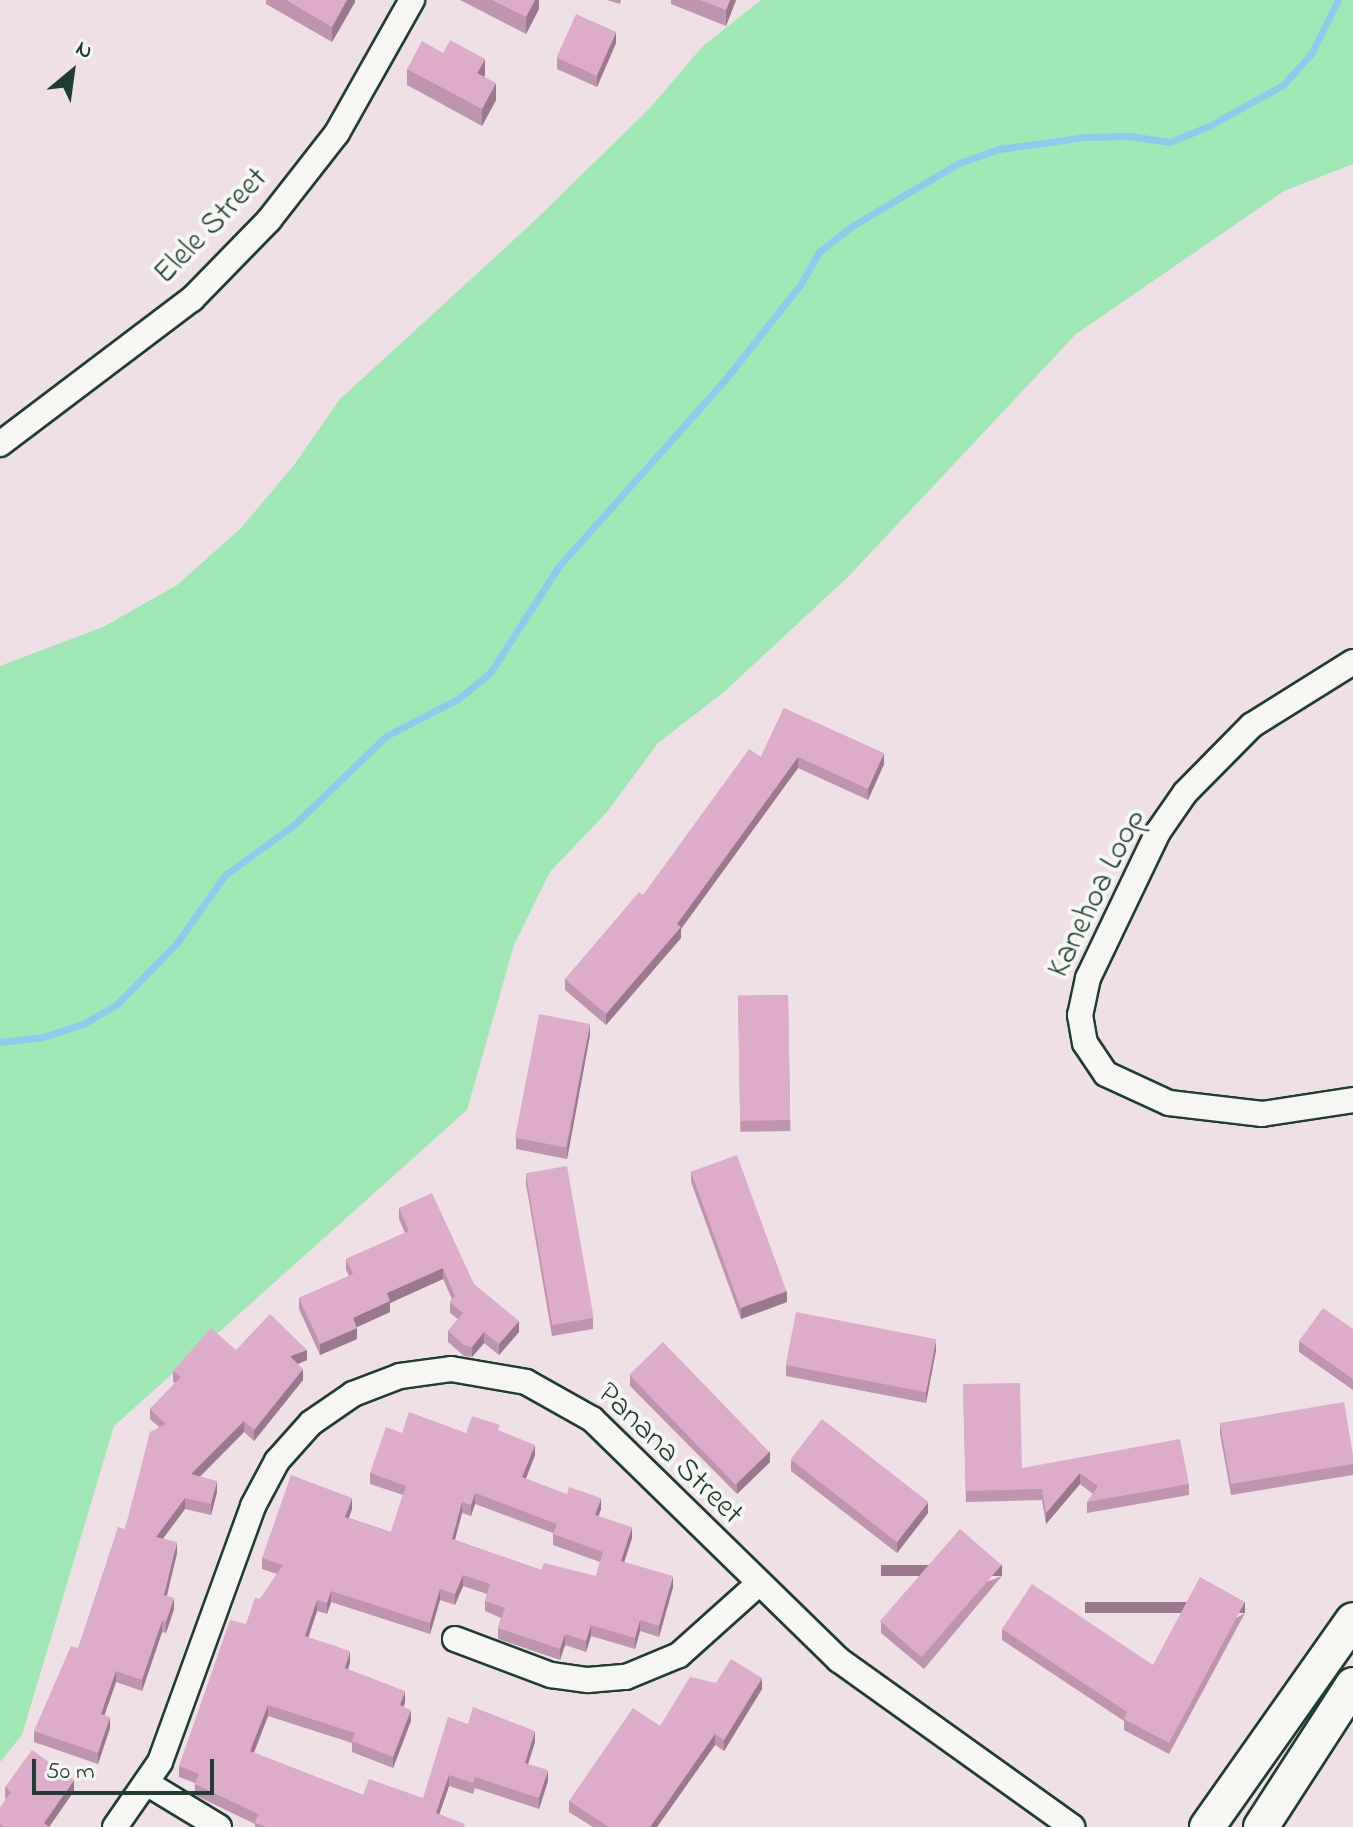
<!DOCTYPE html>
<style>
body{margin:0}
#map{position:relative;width:1353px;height:1827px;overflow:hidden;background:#efe0e6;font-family:"Indie Flower",sans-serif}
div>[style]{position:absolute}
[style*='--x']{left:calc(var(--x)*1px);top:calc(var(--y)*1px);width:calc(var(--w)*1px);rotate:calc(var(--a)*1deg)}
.green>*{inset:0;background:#9fe8b6}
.stream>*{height:7px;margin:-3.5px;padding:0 3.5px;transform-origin:3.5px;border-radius:3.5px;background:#8bcbec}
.roads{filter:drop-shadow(2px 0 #1f3d34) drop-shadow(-2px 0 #1f3d34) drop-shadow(0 2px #1f3d34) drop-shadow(0 -2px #1f3d34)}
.street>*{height:24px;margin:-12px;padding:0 12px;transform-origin:12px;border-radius:12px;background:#f6f6f2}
.secondary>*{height:34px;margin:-17px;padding:0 17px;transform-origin:17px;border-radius:17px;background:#f6f6f2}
.wall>*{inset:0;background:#bf94af;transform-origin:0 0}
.shaded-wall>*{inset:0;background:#9b788e;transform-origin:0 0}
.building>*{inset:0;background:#deaccb;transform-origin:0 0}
span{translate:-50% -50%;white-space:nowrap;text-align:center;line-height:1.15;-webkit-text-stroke:8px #f6f6f2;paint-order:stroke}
.street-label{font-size:32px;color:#1f3d34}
.north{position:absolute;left:32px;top:32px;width:80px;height:80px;-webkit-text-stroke:6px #f6f6f2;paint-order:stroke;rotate:29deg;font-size:22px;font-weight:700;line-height:32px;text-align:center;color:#1f3d34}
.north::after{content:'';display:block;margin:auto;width:28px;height:36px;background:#1f3d34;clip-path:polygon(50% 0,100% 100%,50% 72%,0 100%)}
.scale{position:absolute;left:32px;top:1759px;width:182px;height:36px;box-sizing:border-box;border:4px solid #1f3d34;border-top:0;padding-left:10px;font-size:24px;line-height:28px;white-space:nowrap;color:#1f3d34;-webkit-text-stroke:6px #f6f6f2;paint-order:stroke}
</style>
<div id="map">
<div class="green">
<div style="clip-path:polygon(761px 0,1353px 0,1353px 164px,1284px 191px,1076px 334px,848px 577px,724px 692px,658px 743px,607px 812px,550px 872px,514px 945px,467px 1110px,114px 1426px,22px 1735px,0 1762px,0 666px,103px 627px,177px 585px,241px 528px,294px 465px,340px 399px,528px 227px,649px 109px,703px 46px)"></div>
</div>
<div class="stream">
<div style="--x:0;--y:1042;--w:43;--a:-6.6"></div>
<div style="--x:43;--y:1037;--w:42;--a:-18"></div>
<div style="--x:83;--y:1024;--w:39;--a:-30"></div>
<div style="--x:117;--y:1004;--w:84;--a:-45.5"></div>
<div style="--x:176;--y:944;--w:85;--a:-54.6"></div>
<div style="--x:225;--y:875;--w:87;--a:-36.1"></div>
<div style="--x:295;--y:824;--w:127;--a:-44"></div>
<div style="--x:386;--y:736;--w:81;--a:-27.2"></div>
<div style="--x:458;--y:699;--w:41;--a:-39.1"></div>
<div style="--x:490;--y:673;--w:127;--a:-57.2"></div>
<div style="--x:559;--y:566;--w:248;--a:-48.3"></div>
<div style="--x:724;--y:381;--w:122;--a:-51.6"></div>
<div style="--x:800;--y:285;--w:38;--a:-60"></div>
<div style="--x:819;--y:252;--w:42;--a:-38.2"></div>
<div style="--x:852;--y:226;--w:124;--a:-30.5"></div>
<div style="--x:959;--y:163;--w:42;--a:-19.3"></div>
<div style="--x:999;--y:149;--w:88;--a:-7.9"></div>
<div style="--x:1086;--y:137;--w:43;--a:-1.3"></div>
<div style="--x:1129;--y:136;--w:41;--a:8.3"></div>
<div style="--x:1170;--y:142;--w:42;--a:-22.3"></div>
<div style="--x:1209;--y:126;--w:85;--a:-29"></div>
<div style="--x:1283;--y:85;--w:42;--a:-47.9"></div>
<div style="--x:1311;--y:54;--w:60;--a:-63.4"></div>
</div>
<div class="roads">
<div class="street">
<div style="--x:0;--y:444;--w:241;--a:-37.1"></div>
<div style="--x:192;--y:299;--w:110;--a:-45.7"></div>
<div style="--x:269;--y:220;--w:110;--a:-52"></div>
<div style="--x:337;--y:133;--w:153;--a:-60.6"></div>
<div style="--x:1353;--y:662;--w:119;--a:148"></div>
<div style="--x:1252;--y:725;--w:95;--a:134.6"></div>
<div style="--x:1185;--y:793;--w:47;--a:124.7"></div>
<div style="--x:1158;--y:832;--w:162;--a:115.6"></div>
<div style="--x:1088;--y:978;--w:38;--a:102"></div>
<div style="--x:1080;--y:1015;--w:28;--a:80"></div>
<div style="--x:1085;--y:1043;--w:37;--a:56"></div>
<div style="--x:1106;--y:1074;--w:69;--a:24.7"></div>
<div style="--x:1169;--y:1103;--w:94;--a:6.7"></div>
<div style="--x:1262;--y:1114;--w:92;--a:-8.7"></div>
<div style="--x:455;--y:1639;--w:103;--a:20.6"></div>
<div style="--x:551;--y:1675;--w:37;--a:8"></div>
<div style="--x:588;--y:1680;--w:38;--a:-5"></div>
<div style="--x:626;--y:1677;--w:57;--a:-22.5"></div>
<div style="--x:679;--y:1655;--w:106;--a:-41.9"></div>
<div style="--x:148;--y:1784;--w:83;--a:31.2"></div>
<div style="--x:115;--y:1827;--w:79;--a:-55.3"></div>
<div style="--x:160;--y:1762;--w:272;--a:-70"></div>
<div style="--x:253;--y:1506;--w:51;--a:-61.9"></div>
<div style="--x:277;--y:1461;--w:51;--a:-48.2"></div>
<div style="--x:311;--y:1423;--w:51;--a:-34.6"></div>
<div style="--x:353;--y:1394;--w:50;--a:-21"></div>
<div style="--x:400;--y:1376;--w:51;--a:-7.8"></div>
<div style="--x:451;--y:1369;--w:76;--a:9.8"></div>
<div style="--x:526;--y:1382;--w:76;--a:29.3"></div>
<div style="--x:592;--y:1419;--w:345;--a:44.3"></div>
<div style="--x:839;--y:1660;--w:287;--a:35.6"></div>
</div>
<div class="secondary">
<div style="--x:1207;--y:1827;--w:253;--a:-54.8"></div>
<div style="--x:1261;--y:1827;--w:169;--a:-57.1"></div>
</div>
</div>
<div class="wall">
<div style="clip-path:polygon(266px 0,355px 0,355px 2px,332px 42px,266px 4px)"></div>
<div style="clip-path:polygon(460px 0,539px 0,539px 9px,526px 34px)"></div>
<div style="clip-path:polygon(607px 0,621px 0,620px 4px)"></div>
<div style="clip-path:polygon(671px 0,736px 0,726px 26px,671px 4px)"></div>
<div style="clip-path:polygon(616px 43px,597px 87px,557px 69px,557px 58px)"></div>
<div style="clip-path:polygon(407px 69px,485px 75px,484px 77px,496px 100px,482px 126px,407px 85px)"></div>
<div style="clip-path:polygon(784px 708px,884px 764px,868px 800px,798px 768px,681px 929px,681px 938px,606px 1025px,565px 990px,565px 979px,643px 895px,761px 757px)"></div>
<div style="left:788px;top:995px;width:136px;height:50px;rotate:89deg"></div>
<div style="clip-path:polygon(590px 1035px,567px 1159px,516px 1149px,516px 1138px)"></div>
<div style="clip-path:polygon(691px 1171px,787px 1302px,741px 1319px,691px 1182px)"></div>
<div style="clip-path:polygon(526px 1173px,593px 1318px,593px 1329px,552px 1336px,526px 1184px)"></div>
<div style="clip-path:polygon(399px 1208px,474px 1284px,519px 1332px,499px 1355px,484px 1343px,472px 1357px,464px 1356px,448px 1342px,448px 1331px,458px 1319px,450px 1313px,450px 1302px,452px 1299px,443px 1279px,390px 1303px,390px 1312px,357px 1327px,357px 1339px,320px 1355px,299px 1309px,299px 1298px,349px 1276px,346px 1270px,346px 1259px,405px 1233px,399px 1219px)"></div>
<div style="clip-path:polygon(1353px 1329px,1353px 1390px,1299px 1352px,1299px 1341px)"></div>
<div style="clip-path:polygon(236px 1350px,307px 1360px,298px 1364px,303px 1380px,254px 1441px,244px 1432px,200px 1477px,217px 1492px,211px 1515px,185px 1509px,163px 1538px,177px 1553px,167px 1596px,174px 1609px,166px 1633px,162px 1632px,142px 1691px,116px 1682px,104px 1715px,110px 1728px,98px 1764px,34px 1742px,34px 1731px,78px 1648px,125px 1529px,159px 1427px,150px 1419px,150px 1409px,175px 1383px,173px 1382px,173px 1371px)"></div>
<div style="clip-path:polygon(936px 1350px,926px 1403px,786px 1376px,786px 1365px)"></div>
<div style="clip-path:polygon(630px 1375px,770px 1462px,737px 1494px,630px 1386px)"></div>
<div style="clip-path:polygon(963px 1384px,1022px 1468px,1189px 1484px,1189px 1495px,1087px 1513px,1087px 1502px,1093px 1494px,1080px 1484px,1046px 1524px,1042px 1500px,966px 1502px)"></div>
<div style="clip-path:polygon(1220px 1423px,1353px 1455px,1353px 1475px,1231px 1495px,1220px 1434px)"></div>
<div style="clip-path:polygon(evenodd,500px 1431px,535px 1455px,526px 1479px,601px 1509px,598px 1516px,632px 1538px,624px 1562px,673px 1587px,659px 1637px,640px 1631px,635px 1649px,591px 1636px,586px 1652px,565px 1645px,560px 1660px,498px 1639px,498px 1628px,501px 1618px,485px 1611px,485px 1601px,487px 1594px,463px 1586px,455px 1605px,440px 1600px,430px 1634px,331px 1602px,327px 1614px,317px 1611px,308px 1638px,350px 1662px,348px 1670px,405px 1702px,404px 1707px,411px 1721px,393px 1768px,352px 1752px,352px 1743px,268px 1716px,254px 1753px,363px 1795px,423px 1798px,468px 1724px,535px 1742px,528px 1764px,548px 1781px,539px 1809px,475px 1788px,473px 1794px,449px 1786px,439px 1814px,465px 1827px,255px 1827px,255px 1824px,195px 1795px,195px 1783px,179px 1777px,179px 1766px,246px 1624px,260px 1599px,277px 1574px,262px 1569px,262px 1558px,352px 1509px,349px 1518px,391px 1532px,403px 1495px,370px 1484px,370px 1473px,402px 1433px,466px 1433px,500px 1431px,475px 1504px,553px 1533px,553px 1545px,600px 1562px,596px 1576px,541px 1570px,455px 1540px,462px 1513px,471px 1516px,475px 1504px)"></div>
<div style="clip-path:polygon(791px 1460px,928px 1513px,897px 1553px,791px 1471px)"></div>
<div style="clip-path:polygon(1002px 1576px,924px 1669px,881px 1633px,881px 1622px)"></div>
<div style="clip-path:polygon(1245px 1613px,1169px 1754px,1124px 1730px,1124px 1721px,1002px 1640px,1002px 1629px,1153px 1665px)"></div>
<div style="clip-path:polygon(716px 1683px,762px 1689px,724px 1751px,715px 1745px,657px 1827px,593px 1827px,569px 1812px,569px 1801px,660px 1726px)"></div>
<div style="clip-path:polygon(5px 1787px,74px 1791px,49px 1827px,0 1827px,0 1808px,6px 1799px,5px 1798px)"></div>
</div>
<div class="shaded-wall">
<div style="clip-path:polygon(347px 0,355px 0,355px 2px,332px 42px,332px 27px)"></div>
<div style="clip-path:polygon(535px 0,539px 0,539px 9px,526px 34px,526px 17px)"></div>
<div style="clip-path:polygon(730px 0,736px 0,726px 26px,726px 10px)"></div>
<div style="clip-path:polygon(616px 32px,616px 43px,597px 87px,597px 76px)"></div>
<div style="clip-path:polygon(485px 59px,485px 75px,477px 90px,477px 73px)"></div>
<div style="clip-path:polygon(496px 83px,496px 100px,482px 126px,482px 109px)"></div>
<div style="clip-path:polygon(884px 753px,884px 764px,868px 800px,868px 789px)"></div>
<div style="clip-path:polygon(798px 757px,798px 768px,681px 929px,681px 938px,606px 1025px,606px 1014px,677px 924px)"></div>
<div style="clip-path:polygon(590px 1024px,590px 1035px,567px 1159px,567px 1148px)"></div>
<div style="clip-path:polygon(443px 1268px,443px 1279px,390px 1303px,390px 1312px,353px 1329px,353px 1318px,387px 1293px)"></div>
<div style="clip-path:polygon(787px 1291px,787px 1302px,741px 1319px,741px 1308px)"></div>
<div style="clip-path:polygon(519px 1321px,519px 1332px,499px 1355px,499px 1344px)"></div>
<div style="clip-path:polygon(357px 1328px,357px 1339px,320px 1355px,320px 1344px)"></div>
<div style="clip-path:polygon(484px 1332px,484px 1343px,472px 1357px,472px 1347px)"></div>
<div style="clip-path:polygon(936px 1339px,936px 1350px,926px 1403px,926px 1392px)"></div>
<div style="clip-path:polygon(307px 1350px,307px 1360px,290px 1367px,290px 1356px)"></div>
<div style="clip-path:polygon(303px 1369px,303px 1380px,254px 1441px,254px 1430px)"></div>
<div style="clip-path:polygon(244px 1421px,244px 1432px,191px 1485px,191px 1474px)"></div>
<div style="clip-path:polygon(535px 1445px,535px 1455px,522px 1488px,522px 1477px)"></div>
<div style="clip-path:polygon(770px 1451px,770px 1462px,737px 1494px,737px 1483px)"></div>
<div style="clip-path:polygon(1080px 1473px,1080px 1484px,1046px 1524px,1046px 1513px)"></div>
<div style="clip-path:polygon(217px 1481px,217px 1492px,211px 1515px,211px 1504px)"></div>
<div style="clip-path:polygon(475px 1493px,475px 1504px,471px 1516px,471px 1505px)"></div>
<div style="clip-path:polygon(185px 1498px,185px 1509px,156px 1548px,156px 1537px)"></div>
<div style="clip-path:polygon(352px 1498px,352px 1509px,345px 1528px,345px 1517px)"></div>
<div style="clip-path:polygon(601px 1498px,601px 1509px,595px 1526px,595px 1515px)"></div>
<div style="clip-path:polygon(462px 1502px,462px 1513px,452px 1550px,452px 1539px)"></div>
<div style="clip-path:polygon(928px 1502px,928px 1513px,897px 1553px,897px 1542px)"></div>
<div style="clip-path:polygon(632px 1527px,632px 1538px,621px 1572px,621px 1561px)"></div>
<div style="clip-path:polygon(177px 1542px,177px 1553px,164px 1606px,164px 1595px)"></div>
<div style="left:1002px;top:1565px;width:11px;height:121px;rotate:90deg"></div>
<div style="clip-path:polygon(463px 1575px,463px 1586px,455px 1605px,455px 1594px)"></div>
<div style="clip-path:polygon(673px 1576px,673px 1587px,659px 1637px,659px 1626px)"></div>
<div style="clip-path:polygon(440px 1589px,440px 1600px,430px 1634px,430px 1623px)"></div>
<div style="clip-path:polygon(331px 1591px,331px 1602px,327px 1614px,327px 1603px)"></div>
<div style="clip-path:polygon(174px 1598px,174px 1609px,166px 1633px,166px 1622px)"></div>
<div style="clip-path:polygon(317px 1600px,317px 1611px,305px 1647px,305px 1636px)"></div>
<div style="left:1245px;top:1602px;width:11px;height:160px;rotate:90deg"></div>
<div style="clip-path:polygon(640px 1620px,640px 1631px,635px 1649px,635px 1638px)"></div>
<div style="clip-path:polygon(162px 1621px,162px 1632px,142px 1691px,142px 1680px)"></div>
<div style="clip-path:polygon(591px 1625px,591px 1636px,586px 1652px,586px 1641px)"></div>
<div style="clip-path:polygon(565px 1634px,565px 1645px,560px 1660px,560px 1649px)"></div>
<div style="clip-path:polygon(350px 1651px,350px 1662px,345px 1679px,345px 1668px)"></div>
<div style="clip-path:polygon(116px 1671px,116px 1682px,101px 1725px,101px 1714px)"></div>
<div style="clip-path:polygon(762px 1678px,762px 1689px,724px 1751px,724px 1740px)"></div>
<div style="clip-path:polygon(405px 1691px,405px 1702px,400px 1716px,400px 1705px)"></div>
<div style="clip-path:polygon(268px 1705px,268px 1716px,250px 1762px,250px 1751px)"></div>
<div style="clip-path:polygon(411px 1710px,411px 1721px,393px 1768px,393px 1757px)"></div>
<div style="clip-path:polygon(110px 1717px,110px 1728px,98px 1764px,98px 1753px)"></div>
<div style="clip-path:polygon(535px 1731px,535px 1742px,525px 1774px,525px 1763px)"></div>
<div style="clip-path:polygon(715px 1734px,715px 1745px,657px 1827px,650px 1827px)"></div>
<div style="clip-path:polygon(548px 1770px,548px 1781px,539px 1809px,539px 1798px)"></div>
<div style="clip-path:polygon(449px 1775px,449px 1786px,436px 1824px,436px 1813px)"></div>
<div style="clip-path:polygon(74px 1780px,74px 1791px,49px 1827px,44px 1823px)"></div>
</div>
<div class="building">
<div style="clip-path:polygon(286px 0,347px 0,332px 27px)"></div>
<div style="clip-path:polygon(492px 0,535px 0,526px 17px)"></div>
<div style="clip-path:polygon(700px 0,730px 0,726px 10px)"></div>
<div style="left:576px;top:14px;width:44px;height:48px;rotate:24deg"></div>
<div style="clip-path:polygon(450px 40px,485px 59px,477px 73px,496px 83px,482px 109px,407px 69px,422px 41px,443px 53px)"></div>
<div style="clip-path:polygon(784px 708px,884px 753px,868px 789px,798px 757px,677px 924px,681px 927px,606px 1014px,565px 979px,639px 892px,643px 895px,749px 749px,761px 757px)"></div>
<div style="left:788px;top:995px;width:125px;height:50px;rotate:89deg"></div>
<div style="left:539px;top:1014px;width:52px;height:126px;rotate:11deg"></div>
<div style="left:737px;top:1155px;width:145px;height:49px;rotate:70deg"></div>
<div style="left:567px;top:1166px;width:154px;height:42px;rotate:80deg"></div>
<div style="clip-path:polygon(432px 1193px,474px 1284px,519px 1321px,499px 1344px,484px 1332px,472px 1347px,464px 1345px,448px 1331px,463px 1313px,450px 1302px,455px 1296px,443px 1268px,387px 1293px,390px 1301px,353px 1318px,357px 1328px,320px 1344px,299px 1298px,353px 1274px,346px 1259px,409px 1231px,399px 1208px)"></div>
<div style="clip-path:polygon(1323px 1308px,1353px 1329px,1353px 1379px,1299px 1341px)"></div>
<div style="left:796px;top:1312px;width:143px;height:54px;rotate:11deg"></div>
<div style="clip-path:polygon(270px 1314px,307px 1350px,290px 1356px,303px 1369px,254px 1430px,244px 1421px,191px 1474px,217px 1481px,211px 1504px,185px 1498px,156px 1537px,177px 1542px,164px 1595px,174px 1598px,166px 1622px,162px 1621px,142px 1680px,116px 1671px,101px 1714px,110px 1717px,98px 1753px,34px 1731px,71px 1646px,78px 1648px,118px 1527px,125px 1529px,150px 1432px,166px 1424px,150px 1409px,181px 1377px,173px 1371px,211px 1328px,236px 1350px)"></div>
<div style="left:663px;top:1342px;width:153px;height:47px;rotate:46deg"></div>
<div style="clip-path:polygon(1020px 1383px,1022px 1468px,1180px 1439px,1189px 1484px,1087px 1502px,1098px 1486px,1080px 1473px,1046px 1513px,1042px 1489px,966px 1491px,963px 1384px)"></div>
<div style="clip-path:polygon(1344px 1402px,1353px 1455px,1353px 1464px,1231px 1484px,1220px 1423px)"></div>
<div style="clip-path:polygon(evenodd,409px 1412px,466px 1433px,472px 1416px,500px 1425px,498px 1430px,535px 1445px,522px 1477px,567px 1494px,569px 1487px,601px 1498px,595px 1515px,632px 1527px,621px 1561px,673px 1576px,659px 1626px,640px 1620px,635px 1638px,591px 1625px,586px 1641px,565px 1634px,560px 1649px,498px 1628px,505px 1608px,485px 1601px,490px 1584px,463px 1575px,455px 1594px,440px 1589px,430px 1623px,331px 1591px,327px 1603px,317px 1600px,305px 1636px,350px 1651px,345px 1668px,405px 1691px,400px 1705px,411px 1710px,393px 1757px,352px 1741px,355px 1733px,268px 1705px,250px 1751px,363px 1795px,369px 1779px,423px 1798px,448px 1717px,468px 1724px,473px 1707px,535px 1731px,525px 1763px,548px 1770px,539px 1798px,475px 1777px,473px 1783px,449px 1775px,436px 1813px,465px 1824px,464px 1827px,267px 1827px,255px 1823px,258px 1814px,195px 1784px,199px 1774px,179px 1766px,230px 1620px,246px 1624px,255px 1598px,260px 1599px,283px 1565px,262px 1558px,291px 1475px,352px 1498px,345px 1517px,391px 1532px,406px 1486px,370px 1473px,386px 1427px,402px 1433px,409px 1412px,475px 1493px,557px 1524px,553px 1534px,603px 1552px,596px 1576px,544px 1563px,541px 1570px,452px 1539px,462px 1502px,471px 1505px,475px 1493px)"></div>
<div style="left:822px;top:1419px;width:135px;height:51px;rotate:38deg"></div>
<div style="left:960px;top:1529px;width:55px;height:122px;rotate:41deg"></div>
<div style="clip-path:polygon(1200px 1577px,1245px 1602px,1169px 1743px,1124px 1719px,1127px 1712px,1002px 1629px,1032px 1584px,1153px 1665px)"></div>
<div style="clip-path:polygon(731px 1659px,762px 1678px,724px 1740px,715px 1734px,650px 1827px,609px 1827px,569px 1801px,633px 1708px,660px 1726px,690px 1677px,716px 1683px)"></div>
<div style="clip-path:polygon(32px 1750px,74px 1780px,44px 1823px,49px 1827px,4px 1827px,0 1824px,0 1808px,11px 1792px,5px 1787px)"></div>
</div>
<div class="street-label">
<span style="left:212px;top:227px;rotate:-46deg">Elele Street</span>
<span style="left:1098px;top:894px;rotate:-64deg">Kanehoa Loop</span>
<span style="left:669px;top:1455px;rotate:44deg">Panana Street</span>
</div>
<div class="north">N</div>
<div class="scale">50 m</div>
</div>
